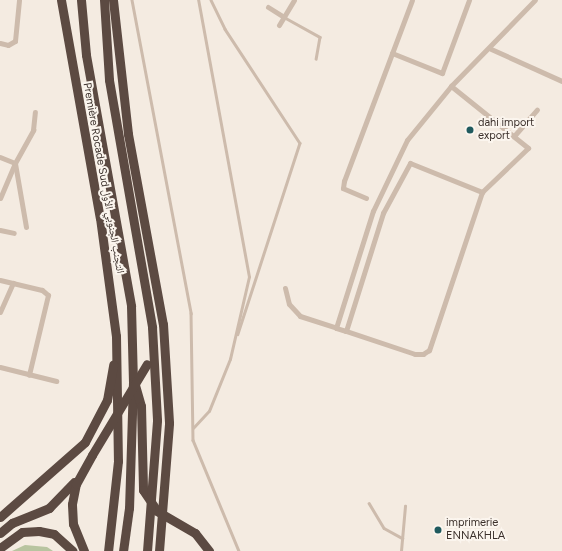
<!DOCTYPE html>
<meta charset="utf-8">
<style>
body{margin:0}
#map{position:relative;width:562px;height:551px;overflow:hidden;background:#f4ebe1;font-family:Figtree,"Noto Naskh Arabic",sans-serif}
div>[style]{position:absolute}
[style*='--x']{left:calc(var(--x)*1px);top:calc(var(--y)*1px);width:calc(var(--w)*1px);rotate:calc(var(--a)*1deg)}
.green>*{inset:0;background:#b8c4a0}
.lane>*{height:2.5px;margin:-1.25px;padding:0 1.25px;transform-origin:1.25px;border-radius:1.25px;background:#cdbbac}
.street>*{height:5px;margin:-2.5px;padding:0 2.5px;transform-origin:2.5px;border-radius:2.5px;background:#cdbbac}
.highway>*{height:9px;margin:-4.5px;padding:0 4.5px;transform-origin:4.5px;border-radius:4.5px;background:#5c4a42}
.highway-bridge>*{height:9px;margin:-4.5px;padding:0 4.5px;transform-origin:4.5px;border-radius:4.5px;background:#5c4a42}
.dots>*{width:11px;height:11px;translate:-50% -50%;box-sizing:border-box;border:2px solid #fbf5ee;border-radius:50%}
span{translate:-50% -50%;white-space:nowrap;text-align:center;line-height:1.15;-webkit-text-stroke:4px #fbf5ee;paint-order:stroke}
.poi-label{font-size:11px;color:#3b302b}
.left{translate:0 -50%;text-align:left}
.street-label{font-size:11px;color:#3b302b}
</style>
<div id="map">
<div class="green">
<div style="clip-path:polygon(25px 545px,47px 547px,53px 551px,12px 551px)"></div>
</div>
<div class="lane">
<div style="--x:132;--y:0;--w:319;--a:79.3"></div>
<div style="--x:191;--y:313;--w:127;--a:89.1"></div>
<div style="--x:193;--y:440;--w:120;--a:67.5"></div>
<div style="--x:211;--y:0;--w:32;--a:64"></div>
<div style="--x:225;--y:29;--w:136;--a:56.7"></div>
<div style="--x:300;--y:143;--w:201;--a:108"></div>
<div style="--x:284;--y:17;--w:41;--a:29.1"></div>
<div style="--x:320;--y:37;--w:22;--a:100"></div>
<div style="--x:193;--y:428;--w:23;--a:-47"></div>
<div style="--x:209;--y:411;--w:56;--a:-68"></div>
<div style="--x:230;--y:359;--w:84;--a:-77"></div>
<div style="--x:249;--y:277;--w:282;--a:-100.4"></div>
<div style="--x:369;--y:503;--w:29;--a:59"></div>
<div style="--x:384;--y:528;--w:21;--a:29"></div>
<div style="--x:401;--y:551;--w:45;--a:-84.9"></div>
</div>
<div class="street">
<div style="--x:268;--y:7;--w:19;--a:32"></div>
<div style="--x:279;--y:25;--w:29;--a:-59"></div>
<div style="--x:0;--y:43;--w:8;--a:14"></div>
<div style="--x:8;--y:45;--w:8;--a:-30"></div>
<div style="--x:15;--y:41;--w:41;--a:-84.4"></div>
<div style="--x:491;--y:49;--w:78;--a:24.3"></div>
<div style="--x:392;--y:53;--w:54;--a:21.8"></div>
<div style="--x:442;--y:73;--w:78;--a:-69.7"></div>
<div style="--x:451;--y:86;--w:99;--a:38.8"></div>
<div style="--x:528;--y:148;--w:64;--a:136.3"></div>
<div style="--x:514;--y:136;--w:35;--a:-49"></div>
<div style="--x:0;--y:157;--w:16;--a:22"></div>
<div style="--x:15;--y:163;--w:38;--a:113"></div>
<div style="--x:366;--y:198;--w:25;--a:-157"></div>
<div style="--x:343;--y:188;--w:7;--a:-82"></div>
<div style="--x:344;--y:181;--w:193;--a:-69.4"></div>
<div style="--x:26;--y:227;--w:65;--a:-99.8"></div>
<div style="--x:15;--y:163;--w:38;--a:-61"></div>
<div style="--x:33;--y:130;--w:18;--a:-84"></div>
<div style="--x:0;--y:230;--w:14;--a:12"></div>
<div style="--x:0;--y:280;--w:43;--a:13.4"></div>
<div style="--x:42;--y:290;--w:8;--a:40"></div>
<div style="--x:48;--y:295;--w:82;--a:103.4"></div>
<div style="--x:285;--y:288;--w:16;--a:76"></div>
<div style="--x:289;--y:304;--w:16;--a:47"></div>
<div style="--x:300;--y:316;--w:38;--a:18"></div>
<div style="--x:0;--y:312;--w:32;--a:-66"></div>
<div style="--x:346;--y:331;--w:124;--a:-72.6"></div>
<div style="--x:383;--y:213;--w:57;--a:-61.6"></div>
<div style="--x:410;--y:163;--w:78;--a:21.9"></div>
<div style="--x:482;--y:192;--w:167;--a:108.5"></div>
<div style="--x:429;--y:350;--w:7;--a:146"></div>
<div style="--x:423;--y:354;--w:8;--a:180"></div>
<div style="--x:415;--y:354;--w:73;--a:-161.6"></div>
<div style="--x:346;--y:331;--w:10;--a:-163"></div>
<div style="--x:336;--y:328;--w:123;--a:-72.5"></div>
<div style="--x:373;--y:211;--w:79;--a:-64.4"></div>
<div style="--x:407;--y:140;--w:70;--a:-50.8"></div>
<div style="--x:451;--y:86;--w:120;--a:-45.7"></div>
<div style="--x:0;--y:367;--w:58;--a:14"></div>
</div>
<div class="highway">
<div style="--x:61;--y:0;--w:221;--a:79.9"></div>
<div style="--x:100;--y:218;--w:119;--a:82.3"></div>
<div style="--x:116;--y:336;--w:125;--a:89.1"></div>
<div style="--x:118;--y:461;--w:91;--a:96.3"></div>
<div style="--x:81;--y:0;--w:55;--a:84.8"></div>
<div style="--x:86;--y:55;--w:255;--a:79.8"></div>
<div style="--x:131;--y:306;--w:76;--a:88.5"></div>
<div style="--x:133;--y:382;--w:126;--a:91.8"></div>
<div style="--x:129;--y:508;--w:43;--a:97.9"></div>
<div style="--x:104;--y:0;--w:80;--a:86.4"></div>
<div style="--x:109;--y:80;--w:251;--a:80.1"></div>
<div style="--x:152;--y:327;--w:93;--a:86.9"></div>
<div style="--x:113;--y:0;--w:135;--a:83.6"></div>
<div style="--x:128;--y:134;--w:193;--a:79.6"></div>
<div style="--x:163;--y:324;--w:99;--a:86.5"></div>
<div style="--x:135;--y:385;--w:22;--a:74"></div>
<div style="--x:141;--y:406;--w:84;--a:88.6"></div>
<div style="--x:143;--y:490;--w:25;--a:56"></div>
<div style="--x:157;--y:511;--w:44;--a:30.1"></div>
<div style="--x:195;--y:533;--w:23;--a:52"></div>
<div style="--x:0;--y:517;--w:113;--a:-41.4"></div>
<div style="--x:85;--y:442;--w:47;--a:-62.4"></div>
<div style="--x:107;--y:400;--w:36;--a:-80"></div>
<div style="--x:0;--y:533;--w:16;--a:-40"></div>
<div style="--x:12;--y:523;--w:40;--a:-22"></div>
<div style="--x:49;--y:508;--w:36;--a:-46"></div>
<div style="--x:0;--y:548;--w:27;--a:-36"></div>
<div style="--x:22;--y:532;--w:17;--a:-3"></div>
<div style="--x:39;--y:531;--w:15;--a:11"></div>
<div style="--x:54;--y:534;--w:25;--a:42"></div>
<div style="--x:84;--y:551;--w:29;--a:-112"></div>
<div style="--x:73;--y:524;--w:20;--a:-93"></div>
<div style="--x:72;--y:504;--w:20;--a:-79"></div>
<div style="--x:76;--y:484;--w:33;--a:-61"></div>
</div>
<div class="highway-bridge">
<div style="--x:92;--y:455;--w:106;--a:-58.9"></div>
<div style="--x:147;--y:551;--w:131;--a:-85.6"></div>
<div style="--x:159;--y:551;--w:128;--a:-85.5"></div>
</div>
<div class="dots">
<div style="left:470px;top:130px;background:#1f5a5e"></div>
<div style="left:438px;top:530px;background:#1f5a5e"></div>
</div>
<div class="poi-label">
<span class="left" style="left:478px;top:130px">dahi import<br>export</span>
<span class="left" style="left:446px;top:530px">imprimerie<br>ENNAKHLA</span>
</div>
<div class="street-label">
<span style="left:103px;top:178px;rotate:80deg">Première Rocade Sud التجنب الجنوبي الأول</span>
</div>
</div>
